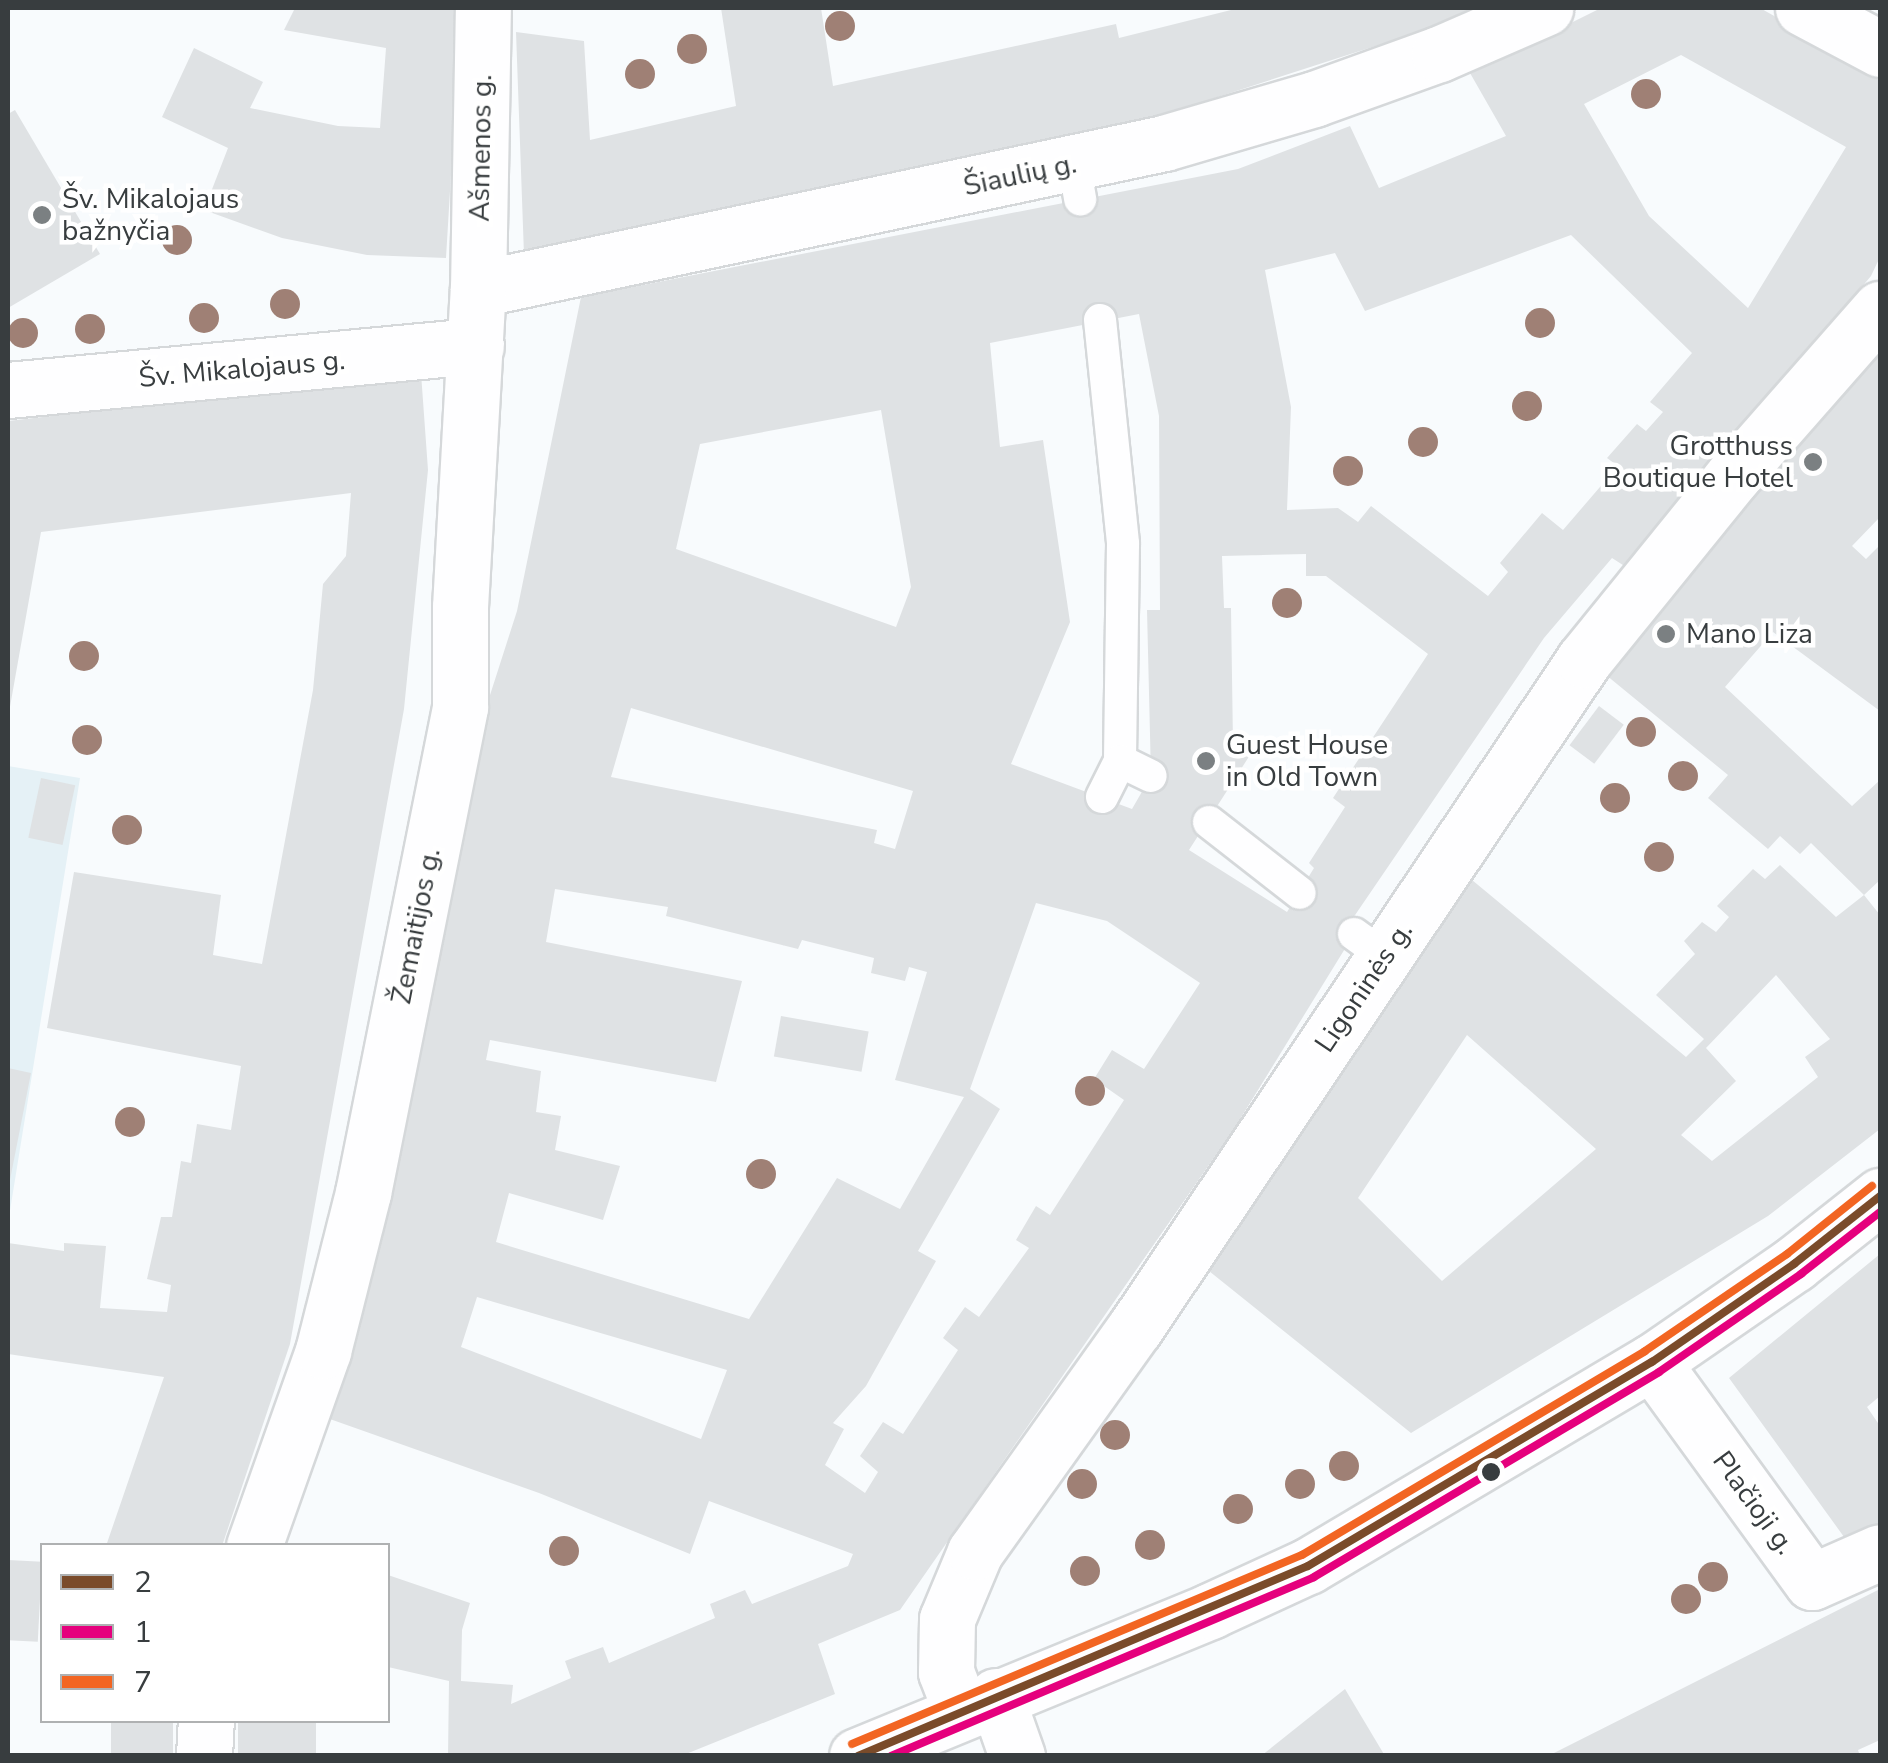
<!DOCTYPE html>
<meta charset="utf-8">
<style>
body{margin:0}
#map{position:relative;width:1888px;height:1763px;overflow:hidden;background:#f8fbfd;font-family:"Nunito Sans",sans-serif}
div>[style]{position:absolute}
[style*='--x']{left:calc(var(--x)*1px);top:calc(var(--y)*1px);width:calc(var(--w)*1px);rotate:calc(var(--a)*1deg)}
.built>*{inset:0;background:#e5f1f6}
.building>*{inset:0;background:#dfe2e4;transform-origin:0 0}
.roads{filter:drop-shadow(2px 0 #d5d8da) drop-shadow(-2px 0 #d5d8da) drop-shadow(0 2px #d5d8da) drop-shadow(0 -2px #d5d8da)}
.service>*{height:32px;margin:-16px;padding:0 16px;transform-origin:16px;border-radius:16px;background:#fefeff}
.minor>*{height:55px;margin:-27.5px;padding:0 27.5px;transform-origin:27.5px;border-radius:27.5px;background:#fefeff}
.primary>*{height:55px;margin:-27.5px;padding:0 27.5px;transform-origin:27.5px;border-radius:27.5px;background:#fefeff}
.bus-1>*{height:8px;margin:-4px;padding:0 4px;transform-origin:4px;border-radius:4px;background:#7a4b2a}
.bus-2>*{height:8px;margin:-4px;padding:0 4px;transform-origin:4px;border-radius:4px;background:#e5007d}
.bus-3>*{height:8px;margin:-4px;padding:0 4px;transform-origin:4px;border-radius:4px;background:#f26522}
.trees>*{width:30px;height:30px;margin:-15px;border-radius:50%;background:#9f8075}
.dots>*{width:28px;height:28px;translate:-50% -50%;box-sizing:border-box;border:5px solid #fff;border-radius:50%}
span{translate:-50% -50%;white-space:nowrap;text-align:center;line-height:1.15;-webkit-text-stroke:9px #fff;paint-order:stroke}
.street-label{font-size:28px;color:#383d3f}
.poi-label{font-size:28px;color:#383d3f}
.left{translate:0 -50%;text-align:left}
.right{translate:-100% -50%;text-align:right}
.frame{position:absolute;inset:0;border:10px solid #383d3f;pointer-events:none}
.legend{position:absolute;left:40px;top:1543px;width:350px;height:180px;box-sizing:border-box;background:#fff;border:2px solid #afb1b2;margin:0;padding:12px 18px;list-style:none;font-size:30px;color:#383d3f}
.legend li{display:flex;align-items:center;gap:20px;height:50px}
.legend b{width:50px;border:2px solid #afb1b2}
</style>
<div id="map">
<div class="built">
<div style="clip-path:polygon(8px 766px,80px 778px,8px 1223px)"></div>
</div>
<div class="building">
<div style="clip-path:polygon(295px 8px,461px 8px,446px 258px,367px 255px,282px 238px,204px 210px,228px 148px,162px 117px,194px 48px,263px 82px,250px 108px,338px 126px,380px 128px,386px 48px,284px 30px)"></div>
<div style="clip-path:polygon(721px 8px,821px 8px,833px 86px,1116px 24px,1119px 38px,1239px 8px,1493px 8px,1137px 123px,524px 255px,516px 32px,584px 41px,590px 140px,736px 106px)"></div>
<div style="clip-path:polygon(evenodd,1601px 8px,1760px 8px,1880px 75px,1880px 257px,1871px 276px,1626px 567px,1612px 558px,1544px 638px,1351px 921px,1354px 934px,1234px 1129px,900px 1610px,818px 1644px,835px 1694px,681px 1756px,448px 1756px,449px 1681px,388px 1667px,388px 1575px,470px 1603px,462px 1630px,461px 1681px,513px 1685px,511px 1704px,571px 1678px,565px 1661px,603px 1647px,609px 1663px,715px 1618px,710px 1604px,745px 1590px,752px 1604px,848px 1566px,853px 1554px,709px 1501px,690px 1554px,539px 1493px,327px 1418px,375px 1264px,434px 989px,474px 745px,517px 611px,581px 297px,1238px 169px,1350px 126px,1379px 188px,1506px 136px,1470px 73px,1601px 8px,1681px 55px,1846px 147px,1748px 308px,1649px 216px,1584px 104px,1681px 55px,1601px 8px,1571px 235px,1692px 353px,1650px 402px,1663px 412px,1646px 431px,1637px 424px,1607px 458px,1618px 466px,1563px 530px,1542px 513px,1500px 563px,1508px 572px,1488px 596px,1371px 506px,1358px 522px,1338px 508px,1287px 510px,1291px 407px,1265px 270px,1335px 253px,1365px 311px,1571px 235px,1601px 8px,1139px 314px,1159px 416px,1160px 610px,1147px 610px,1151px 776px,1132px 809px,1011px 764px,1070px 622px,1043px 440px,1000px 447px,990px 343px,1139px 314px,1601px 8px,881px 410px,911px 587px,896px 627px,676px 549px,700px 444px,881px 410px,1601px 8px,1306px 554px,1306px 576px,1326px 576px,1428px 654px,1333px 798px,1345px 807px,1309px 863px,1314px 868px,1287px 912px,1189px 850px,1250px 755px,1233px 744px,1231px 608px,1224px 608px,1222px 556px,1306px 554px,1601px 8px,631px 708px,913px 791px,895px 849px,874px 843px,877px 830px,611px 777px,631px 708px,1601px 8px,555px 889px,668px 907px,666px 916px,798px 949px,802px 940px,874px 958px,871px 973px,905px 981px,909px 967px,927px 972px,895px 1080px,964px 1097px,900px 1209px,837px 1178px,749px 1319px,496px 1242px,509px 1193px,603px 1220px,620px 1166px,555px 1150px,561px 1116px,536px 1112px,541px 1071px,486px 1060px,490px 1040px,716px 1082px,742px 981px,546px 942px,555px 889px,1601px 8px,1036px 903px,1107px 921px,1200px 983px,1144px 1069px,1112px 1050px,1094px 1079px,1124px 1100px,1050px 1215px,1036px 1206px,1016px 1240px,1029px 1248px,979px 1317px,965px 1307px,943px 1338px,958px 1350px,903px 1434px,883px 1422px,860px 1456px,878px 1472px,865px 1493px,825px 1465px,844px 1429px,833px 1423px,866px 1386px,936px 1261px,918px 1251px,1000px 1109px,970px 1089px,1036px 903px,1601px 8px,477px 1297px,727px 1370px,701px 1439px,461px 1347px,477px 1297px)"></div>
<div style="clip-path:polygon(15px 110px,100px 254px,8px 308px,8px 114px)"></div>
<div style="clip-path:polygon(1880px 336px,1880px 517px,1852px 546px,1866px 559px,1880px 545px,1880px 711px,1773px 632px,1725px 687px,1852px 806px,1880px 780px,1880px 880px,1864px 895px,1811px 843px,1800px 854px,1780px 836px,1768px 849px,1708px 798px,1728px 775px,1606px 675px)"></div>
<div style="clip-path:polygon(421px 373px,428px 470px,404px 709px,290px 1344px,222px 1546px,106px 1546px,164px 1377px,8px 1354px,8px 1243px,64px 1251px,64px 1243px,106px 1246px,100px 1308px,167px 1312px,171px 1285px,147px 1279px,161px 1217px,172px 1217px,181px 1161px,191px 1163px,197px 1124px,231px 1130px,241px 1066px,47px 1028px,74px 872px,221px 895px,213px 955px,262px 964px,313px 690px,323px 584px,346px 556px,351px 493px,41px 532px,8px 718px,8px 421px)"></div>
<div style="left:1599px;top:706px;width:31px;height:49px;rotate:37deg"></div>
<div style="left:41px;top:778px;width:35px;height:61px;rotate:12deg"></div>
<div style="clip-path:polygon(evenodd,1780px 865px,1836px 917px,1864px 895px,1880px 915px,1880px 1129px,1768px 1216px,1411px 1433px,1204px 1267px,1466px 875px,1686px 1057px,1704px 1039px,1656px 995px,1695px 954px,1684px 941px,1702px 922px,1716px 932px,1729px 917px,1717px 906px,1753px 869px,1765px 879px,1780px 865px,1776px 975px,1830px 1039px,1805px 1057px,1818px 1077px,1712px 1161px,1681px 1135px,1736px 1081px,1706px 1048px,1776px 975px,1780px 865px,1467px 1035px,1596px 1149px,1442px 1281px,1358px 1198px,1467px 1035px)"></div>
<div style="left:781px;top:1016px;width:89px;height:41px;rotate:10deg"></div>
<div style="clip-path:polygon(8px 1068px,31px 1073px,9px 1185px,8px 1185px)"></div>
<div style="clip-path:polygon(1880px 1254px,1880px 1396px,1867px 1407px,1880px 1426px,1880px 1532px,1852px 1548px,1729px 1378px)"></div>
<div style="left:8px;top:1560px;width:34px;height:80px;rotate:3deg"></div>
<div style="clip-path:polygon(1880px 1589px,1880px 1740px,1858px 1750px,1860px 1756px,1548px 1756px)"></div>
<div style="clip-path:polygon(1345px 1689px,1385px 1756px,1261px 1756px)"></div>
<div style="left:111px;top:1720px;width:62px;height:36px"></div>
<div style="left:238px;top:1720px;width:78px;height:36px"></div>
</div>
<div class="roads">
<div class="service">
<div style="--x:1074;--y:164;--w:36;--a:80"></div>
<div style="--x:1100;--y:320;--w:225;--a:84.1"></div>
<div style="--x:1123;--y:544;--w:217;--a:90.8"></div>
<div style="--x:1120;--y:761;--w:34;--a:26"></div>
<div style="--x:1102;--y:797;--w:40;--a:-63.4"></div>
<div style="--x:1209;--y:822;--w:115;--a:38"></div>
<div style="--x:1354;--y:934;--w:37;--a:36"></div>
</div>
<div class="minor">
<div style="--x:1803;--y:8;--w:87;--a:28"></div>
<div style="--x:478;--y:289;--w:701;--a:-12.01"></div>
<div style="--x:1164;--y:143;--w:156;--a:-16.3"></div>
<div style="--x:1314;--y:99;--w:133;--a:-19.8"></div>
<div style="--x:1439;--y:54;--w:116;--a:-23.5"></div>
<div style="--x:8;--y:390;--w:470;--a:-5.4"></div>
<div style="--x:1652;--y:1362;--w:272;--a:54"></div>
<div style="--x:1812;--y:1582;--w:74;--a:-23.8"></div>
<div style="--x:254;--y:1546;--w:207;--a:-70.5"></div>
<div style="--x:323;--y:1351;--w:163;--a:-75.8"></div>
<div style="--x:363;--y:1193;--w:496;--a:-78.7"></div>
<div style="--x:460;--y:707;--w:100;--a:-90"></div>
<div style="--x:460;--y:607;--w:319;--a:-86.8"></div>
<div style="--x:478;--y:289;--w:281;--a:-89"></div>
<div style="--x:996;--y:1696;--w:64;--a:70.7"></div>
<div style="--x:961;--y:1711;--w:42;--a:-111"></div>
<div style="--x:946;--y:1672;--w:53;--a:-88.9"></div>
<div style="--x:947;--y:1619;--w:73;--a:-67.3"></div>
<div style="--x:975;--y:1552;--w:275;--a:-54.5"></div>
<div style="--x:1135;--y:1328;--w:805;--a:-56.09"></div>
<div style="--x:1584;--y:660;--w:238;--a:-51"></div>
<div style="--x:1734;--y:475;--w:221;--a:-48.7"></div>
<div style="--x:204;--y:1756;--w:36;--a:-87"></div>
</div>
<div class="primary">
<div style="--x:857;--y:1756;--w:382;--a:-22.3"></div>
<div style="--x:1210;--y:1611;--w:108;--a:-24.7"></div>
<div style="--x:1308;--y:1566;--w:400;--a:-30.7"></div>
<div style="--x:1652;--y:1362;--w:173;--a:-34.6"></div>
<div style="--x:1794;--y:1264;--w:110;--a:-38.3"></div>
</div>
</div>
<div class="bus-1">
<div style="--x:858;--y:1756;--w:488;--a:-22.9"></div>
<div style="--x:1308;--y:1566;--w:400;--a:-30.7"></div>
<div style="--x:1652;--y:1362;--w:173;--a:-34.6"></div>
<div style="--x:1794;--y:1264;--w:110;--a:-38.3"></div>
</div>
<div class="bus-2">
<div style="--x:891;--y:1756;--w:459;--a:-22.9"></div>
<div style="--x:1314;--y:1577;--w:401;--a:-30.7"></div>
<div style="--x:1659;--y:1372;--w:173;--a:-34.6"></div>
<div style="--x:1801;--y:1274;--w:100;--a:-38.1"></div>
</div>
<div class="bus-3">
<div style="--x:852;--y:1744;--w:488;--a:-22.8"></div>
<div style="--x:1302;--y:1555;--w:399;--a:-30.7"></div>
<div style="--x:1645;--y:1351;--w:172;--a:-34.3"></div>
<div style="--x:1787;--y:1254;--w:109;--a:-38.7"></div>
</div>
<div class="trees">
<div style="left:840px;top:26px"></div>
<div style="left:692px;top:49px"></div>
<div style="left:640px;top:74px"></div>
<div style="left:1646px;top:94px"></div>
<div style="left:177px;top:240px"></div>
<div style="left:285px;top:304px"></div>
<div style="left:204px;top:318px"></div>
<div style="left:1540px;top:323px"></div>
<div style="left:90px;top:329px"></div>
<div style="left:23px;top:333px"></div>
<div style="left:1527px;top:406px"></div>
<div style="left:1423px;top:442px"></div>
<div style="left:1348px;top:471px"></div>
<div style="left:1287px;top:603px"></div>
<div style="left:84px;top:656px"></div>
<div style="left:1641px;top:732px"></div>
<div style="left:87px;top:740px"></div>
<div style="left:1683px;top:776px"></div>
<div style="left:1615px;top:798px"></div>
<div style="left:127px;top:830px"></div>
<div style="left:1659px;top:857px"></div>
<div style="left:1090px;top:1091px"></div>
<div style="left:130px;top:1122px"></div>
<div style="left:761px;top:1174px"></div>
<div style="left:1115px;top:1435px"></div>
<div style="left:1344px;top:1466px"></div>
<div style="left:1082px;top:1484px"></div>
<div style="left:1300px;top:1484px"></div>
<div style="left:1238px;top:1509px"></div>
<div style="left:1150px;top:1545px"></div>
<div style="left:564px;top:1551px"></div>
<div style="left:1085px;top:1571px"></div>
<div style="left:1713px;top:1577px"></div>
<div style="left:1686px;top:1599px"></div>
</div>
<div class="dots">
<div style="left:42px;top:215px;background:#7b8082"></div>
<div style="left:1813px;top:462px;background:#7b8082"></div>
<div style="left:1666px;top:634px;background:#7b8082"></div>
<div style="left:1206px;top:761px;background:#7b8082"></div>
<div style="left:1491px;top:1472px;background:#383d3f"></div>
</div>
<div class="street-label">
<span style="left:481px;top:148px;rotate:-89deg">Ašmenos g.</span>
<span style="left:1020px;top:175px;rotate:-12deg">Šiaulių g.</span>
<span style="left:242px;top:369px;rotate:-5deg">Šv. Mikalojaus g.</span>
<span style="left:416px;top:926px;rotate:-79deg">Žemaitijos g.</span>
<span style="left:1364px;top:987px;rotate:-56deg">Ligoninės g.</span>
<span style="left:1754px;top:1503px;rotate:54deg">Plačioji g.</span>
</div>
<div class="poi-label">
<span class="left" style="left:62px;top:215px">Šv. Mikalojaus<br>bažnyčia</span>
<span class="right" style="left:1793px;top:462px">Grotthuss<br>Boutique Hotel</span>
<span class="left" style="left:1686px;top:634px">Mano Liza</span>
<span class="left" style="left:1226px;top:761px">Guest House<br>in Old Town</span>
</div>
<div class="frame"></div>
<ul class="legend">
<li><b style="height:12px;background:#7a4b2a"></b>2</li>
<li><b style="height:12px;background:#e5007d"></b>1</li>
<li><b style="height:12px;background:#f26522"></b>7</li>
</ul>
</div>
